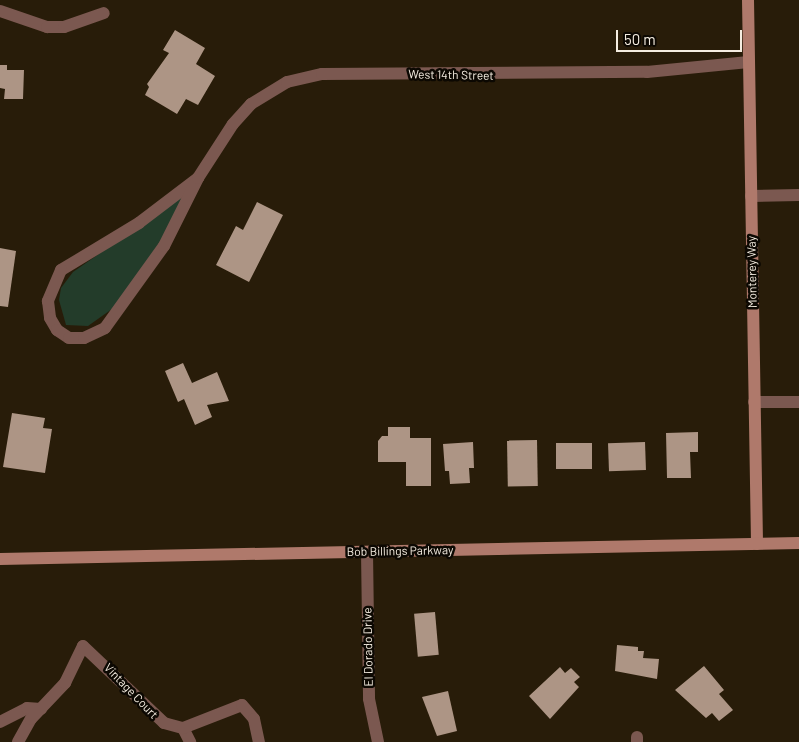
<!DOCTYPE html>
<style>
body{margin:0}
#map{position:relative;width:799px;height:742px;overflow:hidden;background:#281c09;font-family:Barlow,sans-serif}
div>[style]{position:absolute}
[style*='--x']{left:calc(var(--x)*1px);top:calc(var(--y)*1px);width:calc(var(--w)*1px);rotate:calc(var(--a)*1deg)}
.green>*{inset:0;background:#233c2a}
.building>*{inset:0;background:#ad9585;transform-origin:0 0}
.street>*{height:12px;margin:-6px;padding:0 6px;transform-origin:6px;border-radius:6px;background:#7b5850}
.secondary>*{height:12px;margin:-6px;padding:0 6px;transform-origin:6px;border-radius:6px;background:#af796b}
span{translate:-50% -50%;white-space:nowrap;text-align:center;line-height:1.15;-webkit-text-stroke:5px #0c0802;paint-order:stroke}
.street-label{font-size:12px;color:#f5ede1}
.scale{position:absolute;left:616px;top:30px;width:126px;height:22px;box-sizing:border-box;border:2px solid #f5ede1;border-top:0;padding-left:6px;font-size:15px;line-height:18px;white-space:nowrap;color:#f5ede1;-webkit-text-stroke:4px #0c0802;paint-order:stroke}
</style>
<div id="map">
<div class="green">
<div style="clip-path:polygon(185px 194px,155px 252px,119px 304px,88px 326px,66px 325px,59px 300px,61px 288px,73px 272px)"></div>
</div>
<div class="building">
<div style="clip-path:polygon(175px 30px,205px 48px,196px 64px,215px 76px,198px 105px,186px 99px,177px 114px,145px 95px,149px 87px,147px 84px,169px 53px,163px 50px)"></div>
<div style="clip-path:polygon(0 65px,7px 65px,7px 70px,24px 70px,23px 99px,4px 99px,5px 89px,0 88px)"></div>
<div style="clip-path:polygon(257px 202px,283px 215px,249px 282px,216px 265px,236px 226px,243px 230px)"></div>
<div style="clip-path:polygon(0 248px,16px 251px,8px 307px,0 306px)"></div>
<div style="clip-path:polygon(183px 363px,192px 383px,217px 372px,229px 401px,207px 405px,212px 417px,195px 425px,184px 399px,178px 402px,165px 371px)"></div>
<div style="clip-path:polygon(12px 413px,45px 418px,43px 428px,52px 429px,45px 473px,3px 467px)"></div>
<div style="clip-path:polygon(388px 427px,410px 427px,410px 438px,431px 438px,431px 486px,406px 486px,406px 462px,378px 462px,378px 441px,382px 436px,388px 436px)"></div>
<div style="clip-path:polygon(698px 432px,698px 452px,690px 452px,691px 478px,667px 478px,666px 433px)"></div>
<div style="left:537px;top:440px;width:46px;height:30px;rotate:89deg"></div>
<div style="clip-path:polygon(473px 442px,474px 468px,469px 468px,470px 483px,450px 484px,449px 471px,445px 471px,443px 444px)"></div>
<div style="left:645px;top:442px;width:28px;height:37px;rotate:88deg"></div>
<div style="left:556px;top:443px;width:36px;height:26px"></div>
<div style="left:435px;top:612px;width:43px;height:21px;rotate:85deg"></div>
<div style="clip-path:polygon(617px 645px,638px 647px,638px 651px,644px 651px,643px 658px,659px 659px,657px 679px,615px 671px)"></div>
<div style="clip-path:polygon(704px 666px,724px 690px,719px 694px,733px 710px,719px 721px,712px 713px,706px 718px,675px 690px)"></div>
<div style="clip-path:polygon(560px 667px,565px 673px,571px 668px,580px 677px,574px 682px,579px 687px,550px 719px,529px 696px)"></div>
<div style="clip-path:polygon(448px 691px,457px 731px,437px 736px,422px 697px)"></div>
</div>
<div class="street">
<div style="--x:0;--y:11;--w:50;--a:18.8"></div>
<div style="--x:47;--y:27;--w:17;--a:0"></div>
<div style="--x:64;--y:27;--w:42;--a:-19.3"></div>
<div style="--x:198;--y:178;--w:74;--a:142.7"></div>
<div style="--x:139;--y:223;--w:91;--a:148.9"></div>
<div style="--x:61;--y:270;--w:34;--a:113"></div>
<div style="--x:48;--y:301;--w:17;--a:83"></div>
<div style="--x:50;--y:318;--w:14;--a:60"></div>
<div style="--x:57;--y:330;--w:14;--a:34"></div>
<div style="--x:69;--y:338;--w:15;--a:0"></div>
<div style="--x:84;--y:338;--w:23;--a:-25"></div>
<div style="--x:105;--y:328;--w:101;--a:-54.3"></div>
<div style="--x:164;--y:246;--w:76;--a:-63.4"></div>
<div style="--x:198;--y:178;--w:64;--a:-57.1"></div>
<div style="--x:233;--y:124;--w:27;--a:-48"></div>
<div style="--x:251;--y:104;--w:42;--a:-31.4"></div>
<div style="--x:287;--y:82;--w:36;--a:-13"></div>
<div style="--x:322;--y:74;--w:325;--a:-0.4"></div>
<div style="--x:647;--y:72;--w:102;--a:-5.6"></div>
<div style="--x:751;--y:196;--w:48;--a:-1.2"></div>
<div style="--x:754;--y:402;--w:45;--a:0"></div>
<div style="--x:367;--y:552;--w:147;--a:89.2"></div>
<div style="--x:369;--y:699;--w:44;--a:78.2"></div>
<div style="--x:0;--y:722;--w:30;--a:-27"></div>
<div style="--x:27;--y:708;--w:14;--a:4"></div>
<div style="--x:183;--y:728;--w:16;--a:63"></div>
<div style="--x:18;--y:742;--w:26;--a:-61"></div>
<div style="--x:31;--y:719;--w:50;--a:-46.6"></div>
<div style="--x:65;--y:683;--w:41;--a:-64.1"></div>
<div style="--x:83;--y:646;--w:112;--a:43.5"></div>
<div style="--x:164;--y:723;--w:20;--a:15"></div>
<div style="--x:183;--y:728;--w:63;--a:-21.3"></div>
<div style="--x:242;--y:705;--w:18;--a:49"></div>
<div style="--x:254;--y:719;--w:24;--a:78"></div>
<div style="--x:637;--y:742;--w:5;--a:-90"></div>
</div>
<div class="secondary">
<div style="--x:748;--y:0;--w:544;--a:89.05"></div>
<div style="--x:0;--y:559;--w:799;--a:-1.15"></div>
</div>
<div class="street-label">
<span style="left:451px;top:75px;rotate:1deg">West 14th Street</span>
<span style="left:752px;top:272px;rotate:-91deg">Monterey Way</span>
<span style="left:400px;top:551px;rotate:-1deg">Bob Billings Parkway</span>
<span style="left:368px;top:647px;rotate:-91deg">El Dorado Drive</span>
<span style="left:131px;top:691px;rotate:46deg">Vintage Court</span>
</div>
<div class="scale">50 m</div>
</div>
